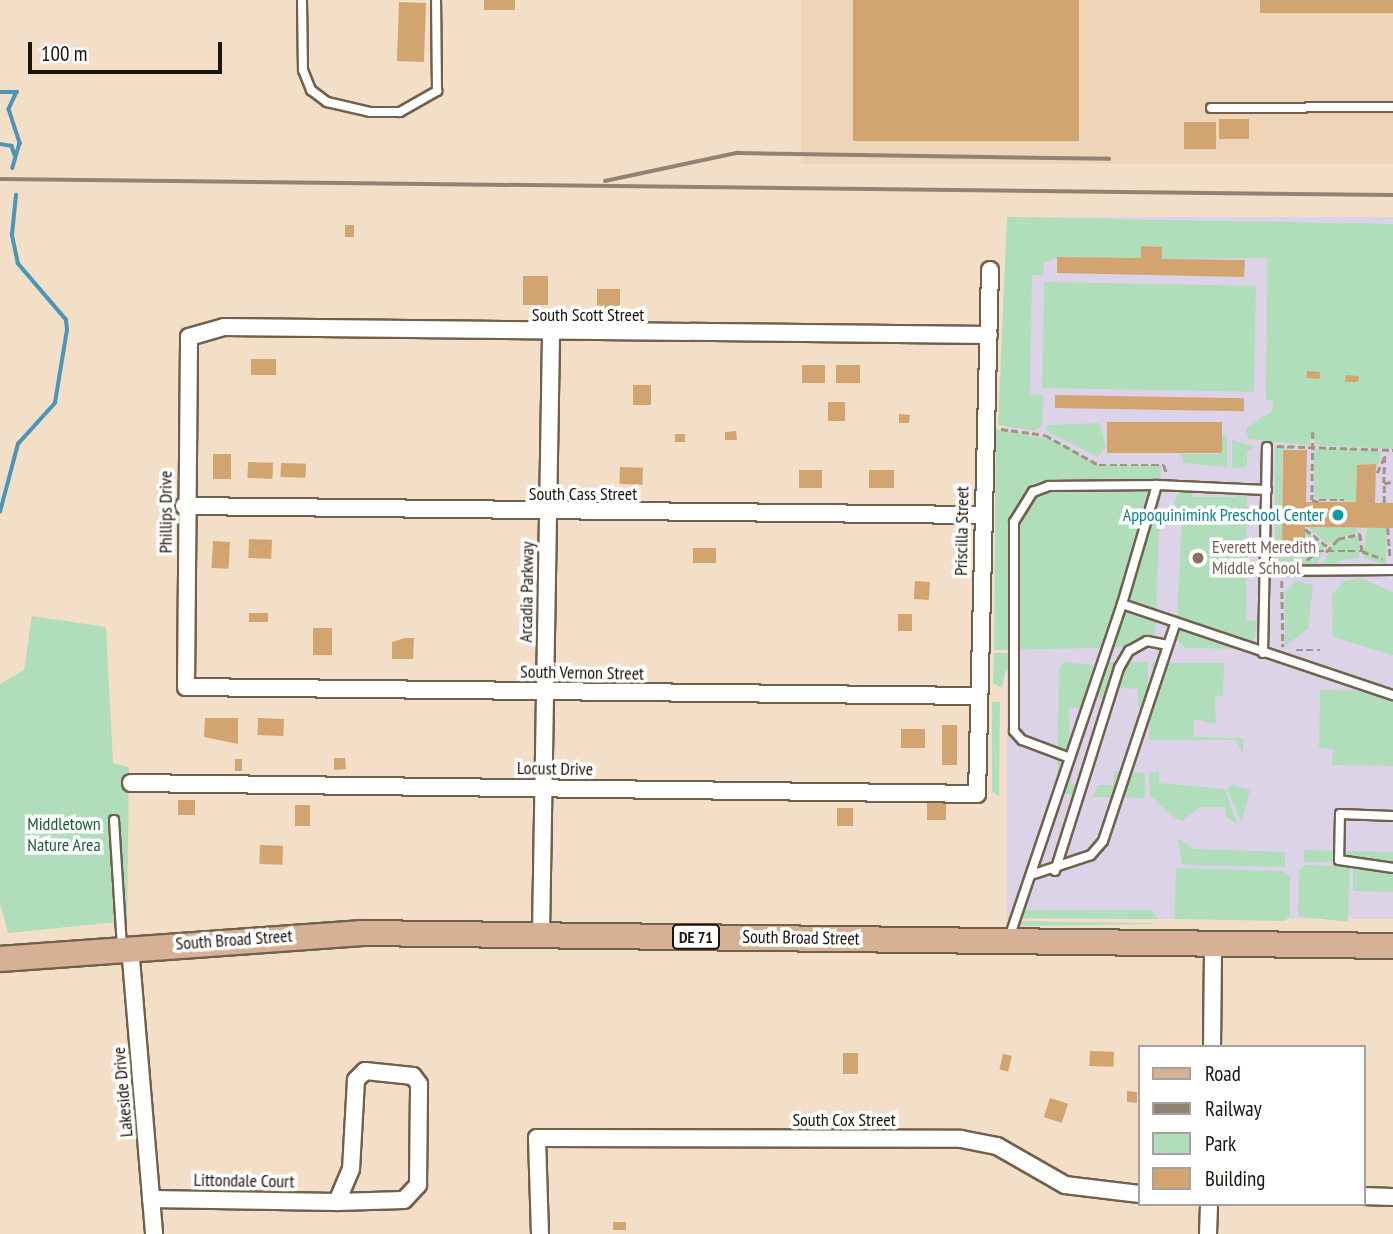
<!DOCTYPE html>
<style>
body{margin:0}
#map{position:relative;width:1393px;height:1234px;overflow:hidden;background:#f3dec8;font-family:"PT Sans Narrow",sans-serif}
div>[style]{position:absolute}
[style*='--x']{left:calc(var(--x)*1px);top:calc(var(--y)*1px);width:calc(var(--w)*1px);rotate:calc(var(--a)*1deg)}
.built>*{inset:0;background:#efd5b8;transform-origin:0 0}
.education>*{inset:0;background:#ddd3e8;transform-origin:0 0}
.green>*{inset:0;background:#b0debb;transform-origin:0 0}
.stream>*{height:3.5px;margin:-1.75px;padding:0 1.75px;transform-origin:1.75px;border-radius:1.75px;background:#4b96b6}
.building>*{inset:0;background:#d2a46f;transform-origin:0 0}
.path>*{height:2.5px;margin-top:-1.25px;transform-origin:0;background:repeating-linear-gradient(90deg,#a39383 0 7px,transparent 0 10.5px)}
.roads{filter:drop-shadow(2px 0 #71604c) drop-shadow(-2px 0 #71604c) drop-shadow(0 2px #71604c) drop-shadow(0 -2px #71604c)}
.service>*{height:8px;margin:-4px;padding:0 4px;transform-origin:4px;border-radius:4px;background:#fff}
.minor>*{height:16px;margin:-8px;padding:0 8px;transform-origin:8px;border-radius:8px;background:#fff}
.primary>*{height:24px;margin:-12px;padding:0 12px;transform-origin:12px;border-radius:12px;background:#d6b195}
.rail>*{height:3.5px;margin:-1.75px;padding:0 1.75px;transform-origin:1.75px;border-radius:1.75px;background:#918273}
.dots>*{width:19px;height:19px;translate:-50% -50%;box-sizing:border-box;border:4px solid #fff;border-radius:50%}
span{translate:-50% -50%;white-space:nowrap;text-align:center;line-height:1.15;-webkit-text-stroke:7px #fff;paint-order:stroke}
.shield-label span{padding:2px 5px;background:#fff;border:2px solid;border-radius:5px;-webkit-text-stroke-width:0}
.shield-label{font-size:16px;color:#1b140c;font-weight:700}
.street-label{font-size:18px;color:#1b140c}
.culture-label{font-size:18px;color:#0d838f}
.right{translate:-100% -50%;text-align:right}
.education-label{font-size:18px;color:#785e54}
.left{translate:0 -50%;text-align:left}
.park-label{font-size:18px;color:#1c5e35}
.legend{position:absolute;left:1138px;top:1045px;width:228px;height:161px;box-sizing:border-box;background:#fff;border:2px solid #a4a19e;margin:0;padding:9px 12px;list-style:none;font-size:21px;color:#1b140c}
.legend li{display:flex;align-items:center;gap:14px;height:35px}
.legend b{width:35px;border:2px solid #a4a19e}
.scale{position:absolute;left:28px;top:42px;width:194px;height:32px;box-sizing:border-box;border:4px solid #1b140c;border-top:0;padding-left:9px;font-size:21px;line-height:24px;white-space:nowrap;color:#1b140c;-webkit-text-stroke:5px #fff;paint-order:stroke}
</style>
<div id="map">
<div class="built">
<div style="left:801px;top:0;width:592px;height:164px"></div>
</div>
<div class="education">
<div style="left:1007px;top:217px;width:386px;height:702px"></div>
</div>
<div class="green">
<div style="clip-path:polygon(1007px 217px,1393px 224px,1393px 449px,1315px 445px,1313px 432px,1309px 445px,1248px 439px,1246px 428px,1272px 411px,1273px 400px,1266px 400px,1267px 258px,1162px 259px,1162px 247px,1141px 247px,1141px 258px,1058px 257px,1044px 263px,1043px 275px,1032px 275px,1030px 394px,1043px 395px,1042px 426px,1034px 431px,998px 425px)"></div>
<div style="left:1044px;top:282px;width:212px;height:106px;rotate:1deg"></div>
<div style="clip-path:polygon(1100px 423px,1106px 447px,1098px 457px,1046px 431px,1048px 425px)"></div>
<div style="clip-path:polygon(996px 429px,1058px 441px,1099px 465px,1161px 465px,1155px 647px,994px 650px)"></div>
<div style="clip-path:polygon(1221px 435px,1227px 435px,1227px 467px,1183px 463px,1182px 454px,1221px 454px)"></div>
<div style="clip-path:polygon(1232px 440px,1255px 447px,1247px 452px,1247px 467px,1232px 468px)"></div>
<div style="clip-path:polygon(1275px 447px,1297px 448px,1282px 450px,1282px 557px,1305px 557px,1305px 531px,1325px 547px,1311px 578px,1275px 576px)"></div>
<div style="clip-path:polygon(1314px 449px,1347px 448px,1382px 452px,1377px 469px,1357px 465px,1356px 502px,1346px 502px,1314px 498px)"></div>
<div style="clip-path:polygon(1193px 486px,1193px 497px,1236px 497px,1237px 487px,1247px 492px,1246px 620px,1257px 621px,1252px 649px,1186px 648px,1176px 639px,1182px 520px,1174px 503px,1181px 487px)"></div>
<div style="clip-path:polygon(1307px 527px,1356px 528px,1359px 531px,1328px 544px)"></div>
<div style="clip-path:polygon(1367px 527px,1387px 528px,1386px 566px,1363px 557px)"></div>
<div style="clip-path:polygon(1360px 535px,1359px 558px,1341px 560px,1318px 578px,1332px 544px)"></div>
<div style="clip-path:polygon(1360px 578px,1393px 592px,1393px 655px,1333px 637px,1332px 595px,1344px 581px)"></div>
<div style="clip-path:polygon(1296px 581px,1313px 585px,1308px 629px,1285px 646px,1285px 592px)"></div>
<div style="clip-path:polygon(32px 616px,106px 627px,113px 763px,129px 767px,127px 921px,8px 933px,0 904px,0 684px,24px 670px)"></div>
<div style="clip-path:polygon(994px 653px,1022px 653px,1005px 673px,1002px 688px,993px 683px)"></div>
<div style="clip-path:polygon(1064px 662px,1093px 665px,1093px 697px,1086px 708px,1069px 708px,1071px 784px,1086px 785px,1083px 796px,1057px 793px,1059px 668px)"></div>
<div style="clip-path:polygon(1098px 662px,1148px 662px,1147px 710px,1138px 708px,1138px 689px,1116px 688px,1115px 700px,1098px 697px)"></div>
<div style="clip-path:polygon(1152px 663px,1224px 663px,1223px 695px,1215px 697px,1216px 724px,1194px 719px,1194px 737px,1243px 738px,1243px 754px,1235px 740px,1149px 740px)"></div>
<div style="clip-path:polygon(1320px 690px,1393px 691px,1393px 766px,1332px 765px,1333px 749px,1319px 748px)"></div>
<div style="clip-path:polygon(992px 702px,1000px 702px,999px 796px,992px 792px)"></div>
<div style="clip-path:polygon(1114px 771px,1145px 773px,1145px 798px,1093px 797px,1098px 785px,1113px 785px)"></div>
<div style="clip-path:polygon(1159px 771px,1159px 783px,1225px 789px,1237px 824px,1226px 817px,1226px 807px,1200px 807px,1182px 821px,1174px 817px,1150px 796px,1149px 773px)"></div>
<div style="clip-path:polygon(1232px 785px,1250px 790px,1242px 822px,1227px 790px)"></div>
<div style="clip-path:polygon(1178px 838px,1194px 849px,1285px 852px,1285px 867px,1182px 865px)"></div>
<div style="clip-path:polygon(1304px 850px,1393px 852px,1393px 892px,1353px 891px,1353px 862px,1304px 862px)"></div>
<div style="clip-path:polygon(1305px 865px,1350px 866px,1348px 922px,1298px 916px,1299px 870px)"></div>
<div style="clip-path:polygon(1176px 868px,1283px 871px,1290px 876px,1290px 916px,1285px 921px,1174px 919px)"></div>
<div style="clip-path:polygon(1019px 910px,1152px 910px,1158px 919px,1014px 918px)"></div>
<div style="clip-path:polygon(1015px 921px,1145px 923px,1157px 924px,1019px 926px)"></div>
</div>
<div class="stream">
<div style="--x:0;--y:92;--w:17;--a:0"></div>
<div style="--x:17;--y:92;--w:19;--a:115"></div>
<div style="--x:9;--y:109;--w:36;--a:72"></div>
<div style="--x:20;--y:143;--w:26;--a:106"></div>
<div style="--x:0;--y:144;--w:12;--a:9"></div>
<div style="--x:12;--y:146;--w:9;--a:72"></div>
<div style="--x:0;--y:512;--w:70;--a:-75.2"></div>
<div style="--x:18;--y:444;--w:55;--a:-47.9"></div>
<div style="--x:55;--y:403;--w:74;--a:-80.7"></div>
<div style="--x:67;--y:330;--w:10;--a:-96"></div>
<div style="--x:66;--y:320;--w:74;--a:-130.6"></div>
<div style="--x:18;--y:264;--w:30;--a:-102"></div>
<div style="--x:12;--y:235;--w:40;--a:-84.3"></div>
</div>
<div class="building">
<div style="left:484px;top:0;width:31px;height:10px"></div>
<div style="left:853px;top:0;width:226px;height:141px"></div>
<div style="left:1260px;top:0;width:133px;height:13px"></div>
<div style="left:399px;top:2px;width:27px;height:59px;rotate:2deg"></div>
<div style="left:1249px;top:119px;width:20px;height:30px;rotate:90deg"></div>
<div style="left:1184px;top:122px;width:32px;height:27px"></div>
<div style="left:345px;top:225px;width:9px;height:12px"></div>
<div style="clip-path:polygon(1141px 246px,1162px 247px,1162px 259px,1245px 260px,1244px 277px,1057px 273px,1057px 257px,1141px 258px)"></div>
<div style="left:523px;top:276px;width:25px;height:29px"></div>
<div style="left:597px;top:289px;width:23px;height:20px"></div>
<div style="left:251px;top:359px;width:25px;height:16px"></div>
<div style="left:802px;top:365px;width:23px;height:18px"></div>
<div style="left:860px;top:365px;width:18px;height:24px;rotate:90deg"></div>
<div style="left:1307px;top:371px;width:13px;height:7px;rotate:4deg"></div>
<div style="clip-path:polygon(1346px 375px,1359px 376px,1358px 382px,1345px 382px)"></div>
<div style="left:651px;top:385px;width:20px;height:18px;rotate:90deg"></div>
<div style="left:1055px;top:395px;width:189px;height:13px;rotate:1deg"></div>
<div style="left:828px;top:402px;width:17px;height:19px"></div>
<div style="clip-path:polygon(899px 414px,910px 415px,909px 423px,899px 423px)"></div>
<div style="left:1107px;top:422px;width:115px;height:31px"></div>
<div style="clip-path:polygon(736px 431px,737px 440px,725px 440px,725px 432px)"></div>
<div style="left:675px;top:434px;width:10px;height:8px"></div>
<div style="clip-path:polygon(1283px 450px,1307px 450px,1306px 502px,1356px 502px,1357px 465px,1376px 464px,1375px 503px,1393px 503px,1393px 528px,1305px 527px,1305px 556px,1282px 556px)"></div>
<div style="left:213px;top:454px;width:18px;height:25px"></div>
<div style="left:248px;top:462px;width:25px;height:16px;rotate:2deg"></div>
<div style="left:281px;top:463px;width:25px;height:14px;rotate:2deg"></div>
<div style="left:620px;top:467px;width:23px;height:17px;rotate:2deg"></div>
<div style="left:799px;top:470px;width:23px;height:18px"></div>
<div style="left:869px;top:470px;width:25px;height:18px"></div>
<div style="left:249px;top:539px;width:23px;height:19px;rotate:2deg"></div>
<div style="left:213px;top:541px;width:17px;height:27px;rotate:3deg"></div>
<div style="left:693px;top:548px;width:23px;height:15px"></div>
<div style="left:915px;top:581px;width:15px;height:18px;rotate:4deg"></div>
<div style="left:249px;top:613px;width:19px;height:9px"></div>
<div style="left:898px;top:614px;width:14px;height:17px"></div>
<div style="left:313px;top:628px;width:19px;height:27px"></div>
<div style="clip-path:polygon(405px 638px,414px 638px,413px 659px,392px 659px,392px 642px)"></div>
<div style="clip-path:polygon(205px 718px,238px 718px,238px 744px,204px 737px)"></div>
<div style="left:258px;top:718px;width:26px;height:17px;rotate:2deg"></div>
<div style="left:942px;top:725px;width:15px;height:40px"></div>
<div style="left:901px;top:729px;width:24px;height:19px"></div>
<div style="clip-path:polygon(334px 758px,345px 758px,346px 769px,334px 770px)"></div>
<div style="left:235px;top:759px;width:7px;height:12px"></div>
<div style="left:195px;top:800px;width:15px;height:17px;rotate:90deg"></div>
<div style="left:927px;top:802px;width:19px;height:18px"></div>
<div style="left:295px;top:805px;width:15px;height:21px"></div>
<div style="left:837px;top:808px;width:16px;height:18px"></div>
<div style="left:260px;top:845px;width:23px;height:19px;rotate:2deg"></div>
<div style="left:1090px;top:1051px;width:24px;height:15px;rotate:2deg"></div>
<div style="left:843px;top:1053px;width:15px;height:21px"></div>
<div style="left:1003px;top:1054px;width:9px;height:16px;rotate:13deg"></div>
<div style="clip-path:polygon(1127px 1091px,1137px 1092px,1137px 1103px,1127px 1102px)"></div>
<div style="left:1050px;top:1098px;width:19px;height:20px;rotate:18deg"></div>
<div style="left:613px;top:1222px;width:13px;height:8px"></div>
</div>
<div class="path">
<div style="--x:1001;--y:429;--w:44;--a:7.8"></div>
<div style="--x:1045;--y:435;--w:62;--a:29.1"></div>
<div style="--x:1099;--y:465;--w:65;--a:0"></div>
<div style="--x:1164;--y:465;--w:10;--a:73"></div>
<div style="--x:1313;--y:432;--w:68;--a:90.8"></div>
<div style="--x:1312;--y:500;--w:7;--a:16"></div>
<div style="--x:1277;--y:446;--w:116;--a:2"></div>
<div style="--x:1377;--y:473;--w:19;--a:-65"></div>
<div style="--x:1385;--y:456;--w:27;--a:92"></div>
<div style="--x:1384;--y:483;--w:9;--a:-6"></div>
<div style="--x:1319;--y:500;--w:25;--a:0"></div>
<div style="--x:1384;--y:503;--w:20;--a:-90"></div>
<div style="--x:1388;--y:528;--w:31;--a:86"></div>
<div style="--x:1305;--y:529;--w:28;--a:38"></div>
<div style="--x:1326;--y:552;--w:18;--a:-47"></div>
<div style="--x:1338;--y:539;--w:23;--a:-13"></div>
<div style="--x:1360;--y:534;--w:17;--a:83"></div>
<div style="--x:1307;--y:560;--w:13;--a:-42"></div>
<div style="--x:1317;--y:551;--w:45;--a:0"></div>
<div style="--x:1362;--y:551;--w:22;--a:21"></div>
<div style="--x:1282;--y:581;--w:66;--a:89.1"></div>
<div style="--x:1296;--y:650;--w:24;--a:0"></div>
</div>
<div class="roads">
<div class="service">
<div style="--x:302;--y:0;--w:70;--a:89.2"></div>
<div style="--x:303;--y:70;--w:22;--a:68"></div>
<div style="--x:311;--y:90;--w:20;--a:37"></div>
<div style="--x:327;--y:102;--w:44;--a:13.1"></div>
<div style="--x:370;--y:112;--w:30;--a:0"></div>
<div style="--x:400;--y:112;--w:43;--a:-29.6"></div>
<div style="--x:437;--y:91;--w:91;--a:-90.6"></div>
<div style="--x:1211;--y:108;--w:182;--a:-0.3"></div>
<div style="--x:1265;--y:571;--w:128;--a:-0.4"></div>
<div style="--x:1122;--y:604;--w:124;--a:-73.6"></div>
<div style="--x:1157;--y:485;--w:110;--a:2.6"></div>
<div style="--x:1263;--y:653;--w:206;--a:-88.9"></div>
<div style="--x:1070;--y:758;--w:51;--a:-159.4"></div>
<div style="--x:1022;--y:740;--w:12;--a:-132"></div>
<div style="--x:1014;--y:731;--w:209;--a:-90"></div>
<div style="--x:1014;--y:522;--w:36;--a:-58"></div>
<div style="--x:1033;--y:492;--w:17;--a:-21"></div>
<div style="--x:1049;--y:486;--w:108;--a:-0.5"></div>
<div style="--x:1393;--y:816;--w:53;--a:-177.8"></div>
<div style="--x:1340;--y:814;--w:46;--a:91.2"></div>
<div style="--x:1339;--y:860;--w:55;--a:8.4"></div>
<div style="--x:114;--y:820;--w:127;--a:86.4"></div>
<div style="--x:1055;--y:871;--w:213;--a:-72.5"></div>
<div style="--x:1119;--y:668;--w:20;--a:-60"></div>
<div style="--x:1129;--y:651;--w:21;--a:-29"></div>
<div style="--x:1147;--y:641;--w:21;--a:11"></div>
<div style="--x:1031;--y:875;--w:63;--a:-18.4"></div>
<div style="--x:1091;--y:855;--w:18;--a:-49"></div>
<div style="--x:1103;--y:841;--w:229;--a:-71.6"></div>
<div style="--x:1009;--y:938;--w:353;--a:-71.3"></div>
<div style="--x:1122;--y:604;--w:286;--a:18.6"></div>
</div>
<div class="minor">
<div style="--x:184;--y:506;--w:797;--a:0.65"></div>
<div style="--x:978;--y:696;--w:792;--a:-179.35"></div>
<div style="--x:186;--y:687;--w:350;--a:-89.5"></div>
<div style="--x:189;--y:337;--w:36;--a:-16"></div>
<div style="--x:224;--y:327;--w:765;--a:0.6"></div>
<div style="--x:131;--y:783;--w:846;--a:0.74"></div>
<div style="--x:977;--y:794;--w:524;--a:-88.58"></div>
<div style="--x:541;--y:934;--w:599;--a:-89.04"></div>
<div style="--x:130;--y:947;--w:288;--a:85.2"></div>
<div style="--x:1212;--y:1047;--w:103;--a:-89.4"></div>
<div style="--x:1363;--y:1196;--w:30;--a:2"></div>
<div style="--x:151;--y:1199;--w:186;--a:0.9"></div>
<div style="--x:337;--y:1202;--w:67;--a:-1.7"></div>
<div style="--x:404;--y:1200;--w:21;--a:-47"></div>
<div style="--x:418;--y:1185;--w:101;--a:-89.4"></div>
<div style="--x:419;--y:1084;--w:10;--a:-127"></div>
<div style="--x:413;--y:1076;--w:48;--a:-174.1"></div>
<div style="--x:365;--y:1071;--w:13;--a:135"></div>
<div style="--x:356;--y:1080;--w:89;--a:93.2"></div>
<div style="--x:351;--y:1169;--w:36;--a:113"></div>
<div style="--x:540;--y:1234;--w:96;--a:-91.8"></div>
<div style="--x:537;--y:1138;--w:424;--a:0.1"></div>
<div style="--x:961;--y:1139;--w:37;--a:11"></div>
<div style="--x:997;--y:1146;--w:78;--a:29.8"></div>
<div style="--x:1065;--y:1185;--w:75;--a:6.9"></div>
<div style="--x:1208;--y:1234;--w:30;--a:-88"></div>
</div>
<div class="primary">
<div style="--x:0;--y:959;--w:362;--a:-4.1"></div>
<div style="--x:361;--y:933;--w:1032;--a:0.72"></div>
</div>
</div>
<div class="rail">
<div style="--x:0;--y:179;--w:1393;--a:0.66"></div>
<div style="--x:605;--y:181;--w:135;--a:-12"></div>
<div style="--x:737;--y:153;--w:372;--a:0.9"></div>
</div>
<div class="dots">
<div style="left:1338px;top:515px;background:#0f9aa8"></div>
<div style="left:1198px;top:558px;background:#8d6e63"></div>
</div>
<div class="shield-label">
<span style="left:696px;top:937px">DE 71</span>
</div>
<div class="street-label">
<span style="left:588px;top:315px">South Scott Street</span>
<span style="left:583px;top:494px">South Cass Street</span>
<span style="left:166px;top:512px;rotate:-90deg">Phillips Drive</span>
<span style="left:962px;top:531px;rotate:-89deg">Priscilla Street</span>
<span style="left:527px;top:592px;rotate:-89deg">Arcadia Parkway</span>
<span style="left:582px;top:673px;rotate:1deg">South Vernon Street</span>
<span style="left:555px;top:769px;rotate:1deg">Locust Drive</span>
<span style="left:801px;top:938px;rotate:1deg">South Broad Street</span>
<span style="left:234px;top:940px;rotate:-4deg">South Broad Street</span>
<span style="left:123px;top:1092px;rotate:-95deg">Lakeside Drive</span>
<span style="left:844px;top:1120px">South Cox Street</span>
<span style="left:244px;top:1181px;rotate:1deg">Littondale Court</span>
</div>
<div class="culture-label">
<span class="right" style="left:1324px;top:515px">Appoquinimink Preschool Center</span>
</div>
<div class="education-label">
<span class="left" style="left:1212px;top:558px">Everett Meredith<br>Middle School</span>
</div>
<div class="park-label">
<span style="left:64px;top:835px">Middletown<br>Nature Area</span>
</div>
<ul class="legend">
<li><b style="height:9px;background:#d6b195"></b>Road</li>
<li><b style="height:9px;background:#918273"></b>Railway</li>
<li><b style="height:19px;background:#b0debb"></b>Park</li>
<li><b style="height:19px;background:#d2a46f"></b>Building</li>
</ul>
<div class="scale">100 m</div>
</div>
